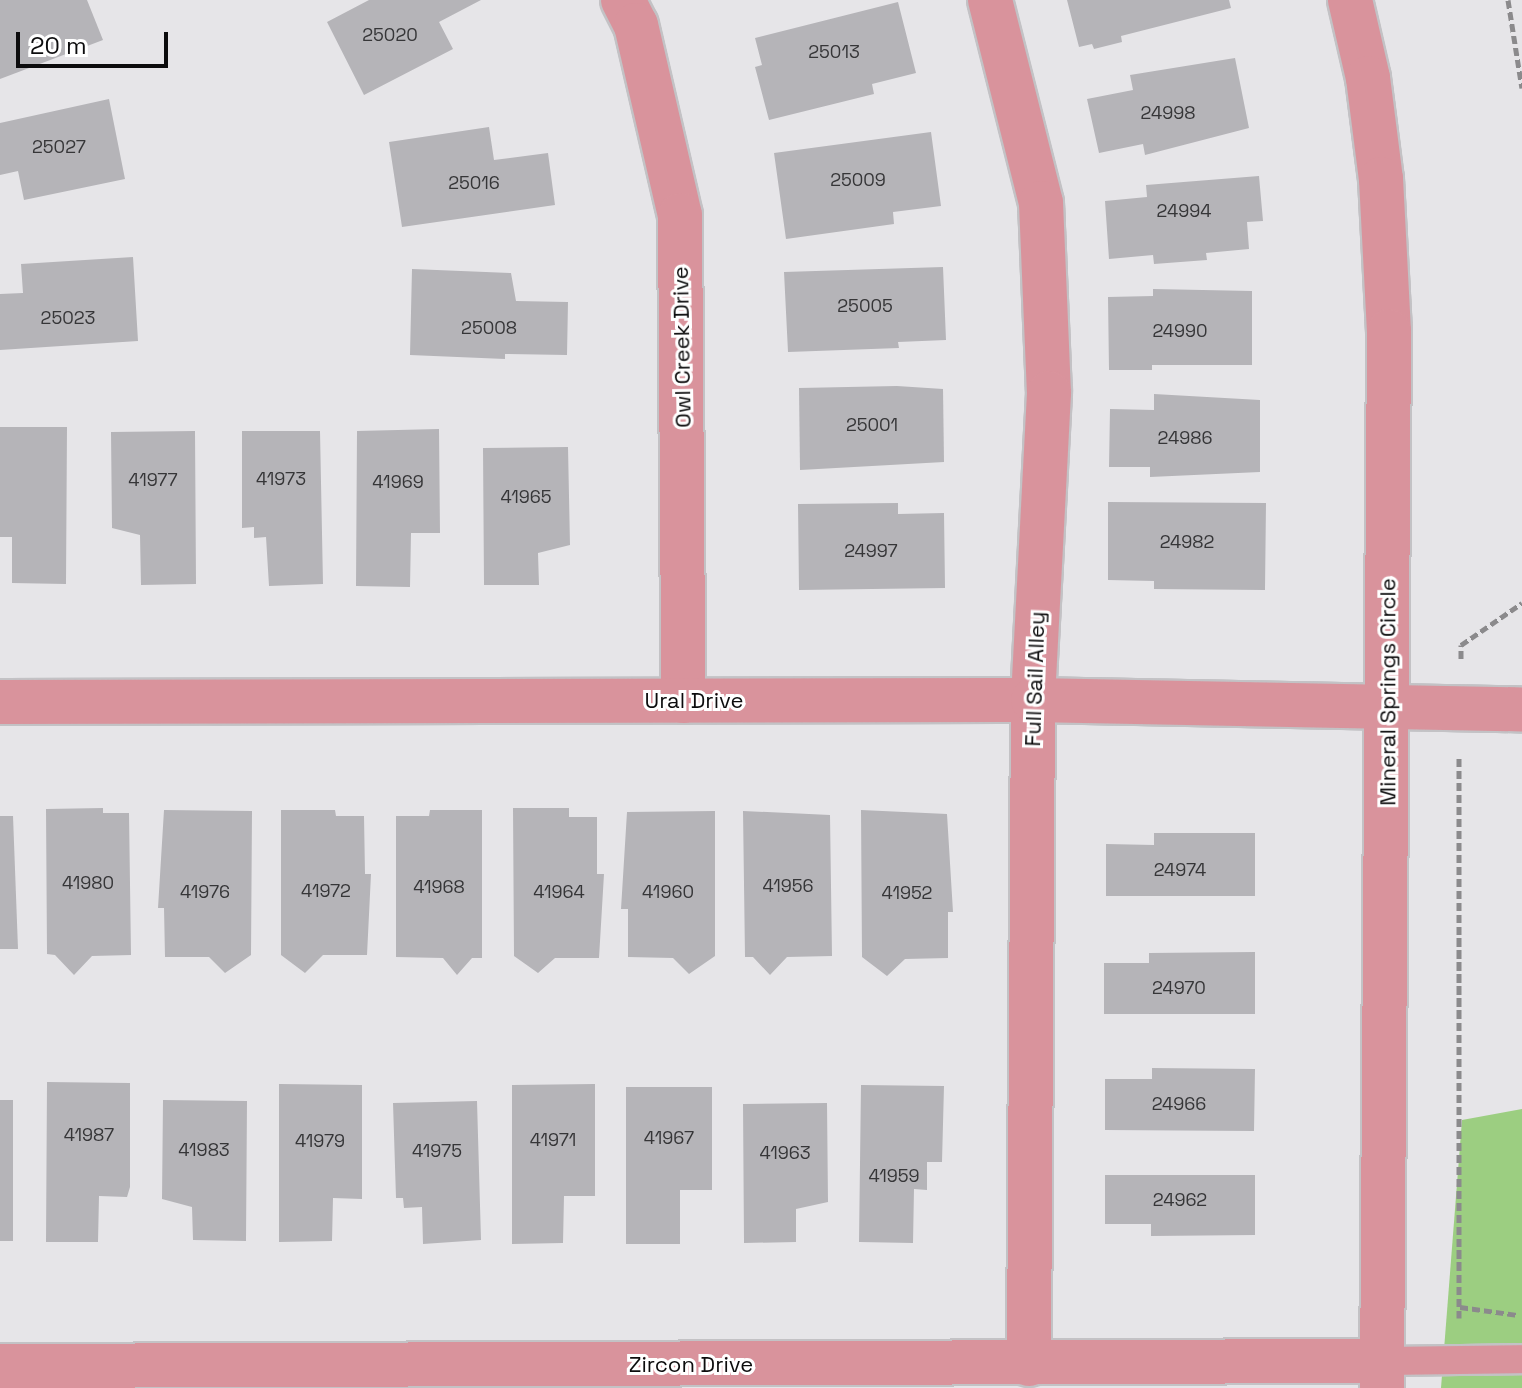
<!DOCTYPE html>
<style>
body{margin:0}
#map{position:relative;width:1522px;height:1388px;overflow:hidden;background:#e6e5e8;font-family:"Space Grotesk",sans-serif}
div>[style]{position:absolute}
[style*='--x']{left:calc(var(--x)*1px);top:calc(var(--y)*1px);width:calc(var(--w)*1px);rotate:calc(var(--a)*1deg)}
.green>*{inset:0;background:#9cce81}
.building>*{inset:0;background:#b5b4b8;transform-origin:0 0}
.path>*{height:5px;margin-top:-2.5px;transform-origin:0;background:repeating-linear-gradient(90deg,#8b8a8c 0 8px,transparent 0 12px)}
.roads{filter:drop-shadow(2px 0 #c3c2c5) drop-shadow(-2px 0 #c3c2c5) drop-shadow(0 2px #c3c2c5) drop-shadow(0 -2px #c3c2c5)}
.service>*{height:28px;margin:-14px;padding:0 14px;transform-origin:14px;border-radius:14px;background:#d9939c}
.minor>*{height:44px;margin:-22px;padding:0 22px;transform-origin:22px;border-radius:22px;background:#d9939c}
.tertiary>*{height:44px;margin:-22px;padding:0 22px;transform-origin:22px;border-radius:22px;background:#d9939c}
span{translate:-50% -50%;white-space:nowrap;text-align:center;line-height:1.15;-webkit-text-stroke:6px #fff;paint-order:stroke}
.number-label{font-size:18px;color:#363638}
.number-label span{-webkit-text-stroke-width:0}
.street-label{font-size:22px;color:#0c0c0d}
.scale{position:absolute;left:16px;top:32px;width:152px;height:36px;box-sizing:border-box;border:4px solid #0c0c0d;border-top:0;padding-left:10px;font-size:24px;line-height:28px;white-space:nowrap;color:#0c0c0d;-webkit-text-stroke:6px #fff;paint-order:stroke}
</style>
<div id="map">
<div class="green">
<div style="clip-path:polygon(1522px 1109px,1522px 1388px,1441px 1388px,1462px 1120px)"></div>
</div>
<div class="building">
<div style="clip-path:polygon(0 0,87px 0,103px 40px,0 79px)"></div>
<div style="clip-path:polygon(369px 0,481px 0,439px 22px,453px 49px,364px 95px,327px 22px)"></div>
<div style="clip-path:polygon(1067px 0,1229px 0,1231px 8px,1121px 36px,1122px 42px,1094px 49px,1092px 44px,1079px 47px)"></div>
<div style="clip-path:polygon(898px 2px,916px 73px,872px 84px,874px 94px,769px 120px,755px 67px,762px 65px,755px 38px)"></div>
<div style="clip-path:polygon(1235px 58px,1249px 128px,1145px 155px,1143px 144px,1099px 153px,1087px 99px,1133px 90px,1130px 75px)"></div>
<div style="clip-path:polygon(109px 99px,125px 179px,24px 200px,18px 171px,0 175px,0 123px)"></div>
<div style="clip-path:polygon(489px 127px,494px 160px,548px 153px,555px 205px,402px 227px,389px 142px)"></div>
<div style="clip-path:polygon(931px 132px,941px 206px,893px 212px,894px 224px,786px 239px,774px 153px)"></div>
<div style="clip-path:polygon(1259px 176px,1263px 221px,1247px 222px,1249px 249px,1206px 253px,1207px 260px,1154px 264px,1153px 255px,1109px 259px,1105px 201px,1147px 197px,1146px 185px)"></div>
<div style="clip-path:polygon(133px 257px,138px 341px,0 350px,0 294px,23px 293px,21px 264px)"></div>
<div style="clip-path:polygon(943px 267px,946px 340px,898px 342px,899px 348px,788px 352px,784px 272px)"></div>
<div style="clip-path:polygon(412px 269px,511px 273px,516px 301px,568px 302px,567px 355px,505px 354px,505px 359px,410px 355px)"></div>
<div style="clip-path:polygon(1153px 289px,1252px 291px,1252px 365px,1152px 365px,1152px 370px,1109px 370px,1108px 297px,1153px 296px)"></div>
<div style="clip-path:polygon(897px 386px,943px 389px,944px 462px,800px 470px,799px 388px)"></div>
<div style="clip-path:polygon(1154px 394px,1260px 400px,1260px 472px,1150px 477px,1150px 467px,1109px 467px,1110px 409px,1154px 410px)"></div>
<div style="clip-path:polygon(0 427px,67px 427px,66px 584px,12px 583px,12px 537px,0 537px)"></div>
<div style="clip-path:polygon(439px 429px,440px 533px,411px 533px,410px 587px,356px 586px,357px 431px)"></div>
<div style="clip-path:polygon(195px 431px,196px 584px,141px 585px,140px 535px,112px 528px,111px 432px)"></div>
<div style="clip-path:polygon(242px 431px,320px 431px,323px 584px,269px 586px,266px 537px,254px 538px,254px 527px,242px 528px)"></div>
<div style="clip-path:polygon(568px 447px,570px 545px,538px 553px,539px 585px,484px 585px,483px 448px)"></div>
<div style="clip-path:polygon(1108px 502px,1266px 503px,1265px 590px,1154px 589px,1154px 581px,1108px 580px)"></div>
<div style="clip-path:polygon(898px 503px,898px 514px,944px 513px,945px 588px,799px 590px,798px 504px)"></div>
<div style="clip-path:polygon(103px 808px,103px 813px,129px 813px,131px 955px,92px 956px,74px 975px,55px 955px,47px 954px,46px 809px)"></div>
<div style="clip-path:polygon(513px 808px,569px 808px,569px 817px,597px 817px,597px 874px,604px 874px,599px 958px,555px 958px,538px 973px,514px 956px)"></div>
<div style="clip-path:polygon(164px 810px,252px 811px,251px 955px,225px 973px,209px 957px,165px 957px,164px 908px,158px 908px)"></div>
<div style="clip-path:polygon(281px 810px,335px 810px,336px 816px,364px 816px,365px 874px,371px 874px,367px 955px,323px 955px,305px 973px,281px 955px)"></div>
<div style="clip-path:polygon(430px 810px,482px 810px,482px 958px,472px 958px,457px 975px,443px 958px,396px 957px,396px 816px,429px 816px)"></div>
<div style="clip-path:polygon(861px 810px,947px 814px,953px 912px,948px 912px,948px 958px,905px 959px,887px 976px,862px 957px)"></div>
<div style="clip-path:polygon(715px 811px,715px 956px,689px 974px,673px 958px,628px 957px,628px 909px,621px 909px,627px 812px)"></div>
<div style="clip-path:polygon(743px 811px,830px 815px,832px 956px,787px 957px,770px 975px,753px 957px,745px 957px)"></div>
<div style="clip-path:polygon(0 816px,13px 816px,18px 949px,0 949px)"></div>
<div style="clip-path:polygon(1154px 833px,1255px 833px,1255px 896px,1106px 896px,1106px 844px,1154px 845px)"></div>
<div style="clip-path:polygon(1255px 952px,1255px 1014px,1104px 1014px,1104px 963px,1149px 963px,1149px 953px)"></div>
<div style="clip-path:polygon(1152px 1068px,1255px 1069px,1254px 1131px,1105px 1130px,1105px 1079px,1152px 1079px)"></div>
<div style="clip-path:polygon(47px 1082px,130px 1083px,130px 1187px,127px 1197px,99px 1196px,98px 1242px,46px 1242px)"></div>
<div style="clip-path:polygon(279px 1084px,362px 1085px,362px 1199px,333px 1198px,332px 1241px,279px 1242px)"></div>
<div style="clip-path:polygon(595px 1084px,595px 1196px,564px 1196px,563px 1243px,512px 1244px,512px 1085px)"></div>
<div style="clip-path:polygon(861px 1085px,944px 1086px,942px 1162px,927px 1162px,927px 1190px,914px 1189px,913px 1243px,859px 1242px)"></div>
<div style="clip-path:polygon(626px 1087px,712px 1087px,712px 1190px,680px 1190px,680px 1244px,626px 1244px)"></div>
<div style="left:0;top:1100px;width:13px;height:141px"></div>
<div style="clip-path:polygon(163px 1100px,247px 1101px,246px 1241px,193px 1240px,192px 1207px,162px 1199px)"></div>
<div style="clip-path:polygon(477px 1101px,481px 1240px,423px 1244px,422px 1207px,404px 1208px,403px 1198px,396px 1198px,393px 1103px)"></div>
<div style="clip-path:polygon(827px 1103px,828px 1202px,796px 1209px,796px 1242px,744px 1243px,743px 1104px)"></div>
<div style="clip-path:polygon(1105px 1175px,1255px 1175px,1255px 1235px,1151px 1236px,1151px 1224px,1105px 1224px)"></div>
</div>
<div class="path">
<div style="--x:1508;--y:0;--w:89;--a:81"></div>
<div style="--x:1461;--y:659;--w:14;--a:-90"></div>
<div style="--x:1461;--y:645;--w:74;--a:-34.5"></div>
<div style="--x:1460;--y:1307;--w:59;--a:7.9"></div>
<div style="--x:1459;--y:1318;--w:562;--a:-90"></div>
</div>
<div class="roads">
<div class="service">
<div style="--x:1382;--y:1361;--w:140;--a:-0.8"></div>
</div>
<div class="minor">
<div style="--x:623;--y:0;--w:28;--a:63"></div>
<div style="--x:636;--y:25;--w:195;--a:77"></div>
<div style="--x:680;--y:215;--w:486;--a:89.6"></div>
<div style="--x:990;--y:0;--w:209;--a:75.9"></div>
<div style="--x:1041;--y:203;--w:190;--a:87.6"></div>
<div style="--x:1049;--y:393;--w:307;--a:93"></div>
<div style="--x:1033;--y:700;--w:664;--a:90.35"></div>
<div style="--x:0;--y:702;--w:1033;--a:-0.11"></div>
<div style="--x:1033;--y:700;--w:489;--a:1.1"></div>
<div style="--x:0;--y:1366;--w:1382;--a:-0.21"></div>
</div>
<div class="tertiary">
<div style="--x:1350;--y:0;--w:80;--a:77"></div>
<div style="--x:1368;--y:78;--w:102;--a:82.7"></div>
<div style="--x:1381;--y:179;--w:152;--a:87"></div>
<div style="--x:1389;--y:331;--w:1057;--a:90.38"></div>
</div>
</div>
<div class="number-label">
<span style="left:390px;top:35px">25020</span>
<span style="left:834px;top:52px">25013</span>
<span style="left:1168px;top:113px">24998</span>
<span style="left:59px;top:147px">25027</span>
<span style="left:858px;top:180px">25009</span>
<span style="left:474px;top:183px">25016</span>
<span style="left:1184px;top:211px">24994</span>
<span style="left:865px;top:306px">25005</span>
<span style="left:68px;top:318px">25023</span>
<span style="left:489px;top:328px">25008</span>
<span style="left:1180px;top:331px">24990</span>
<span style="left:872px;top:425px">25001</span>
<span style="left:1185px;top:438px">24986</span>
<span style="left:281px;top:479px">41973</span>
<span style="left:153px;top:480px">41977</span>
<span style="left:398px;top:482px">41969</span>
<span style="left:526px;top:497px">41965</span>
<span style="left:1187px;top:542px">24982</span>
<span style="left:871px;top:551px">24997</span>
<span style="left:1180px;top:870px">24974</span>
<span style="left:88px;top:883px">41980</span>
<span style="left:788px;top:886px">41956</span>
<span style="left:439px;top:887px">41968</span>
<span style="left:326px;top:891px">41972</span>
<span style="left:205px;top:892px">41976</span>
<span style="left:559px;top:892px">41964</span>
<span style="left:668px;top:892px">41960</span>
<span style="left:907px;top:893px">41952</span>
<span style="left:1179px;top:988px">24970</span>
<span style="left:1179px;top:1104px">24966</span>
<span style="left:89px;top:1135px">41987</span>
<span style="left:669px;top:1138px">41967</span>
<span style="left:553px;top:1140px">41971</span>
<span style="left:320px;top:1141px">41979</span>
<span style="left:204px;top:1150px">41983</span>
<span style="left:437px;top:1151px">41975</span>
<span style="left:785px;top:1153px">41963</span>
<span style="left:894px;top:1176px">41959</span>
<span style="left:1180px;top:1200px">24962</span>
</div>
<div class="street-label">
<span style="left:682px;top:347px;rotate:-91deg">Owl Creek Drive</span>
<span style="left:1035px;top:679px;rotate:-88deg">Full Sail Alley</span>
<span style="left:1388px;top:692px;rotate:-90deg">Mineral Springs Circle</span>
<span style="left:694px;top:701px">Ural Drive</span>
<span style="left:691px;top:1365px">Zircon Drive</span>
</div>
<div class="scale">20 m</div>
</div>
